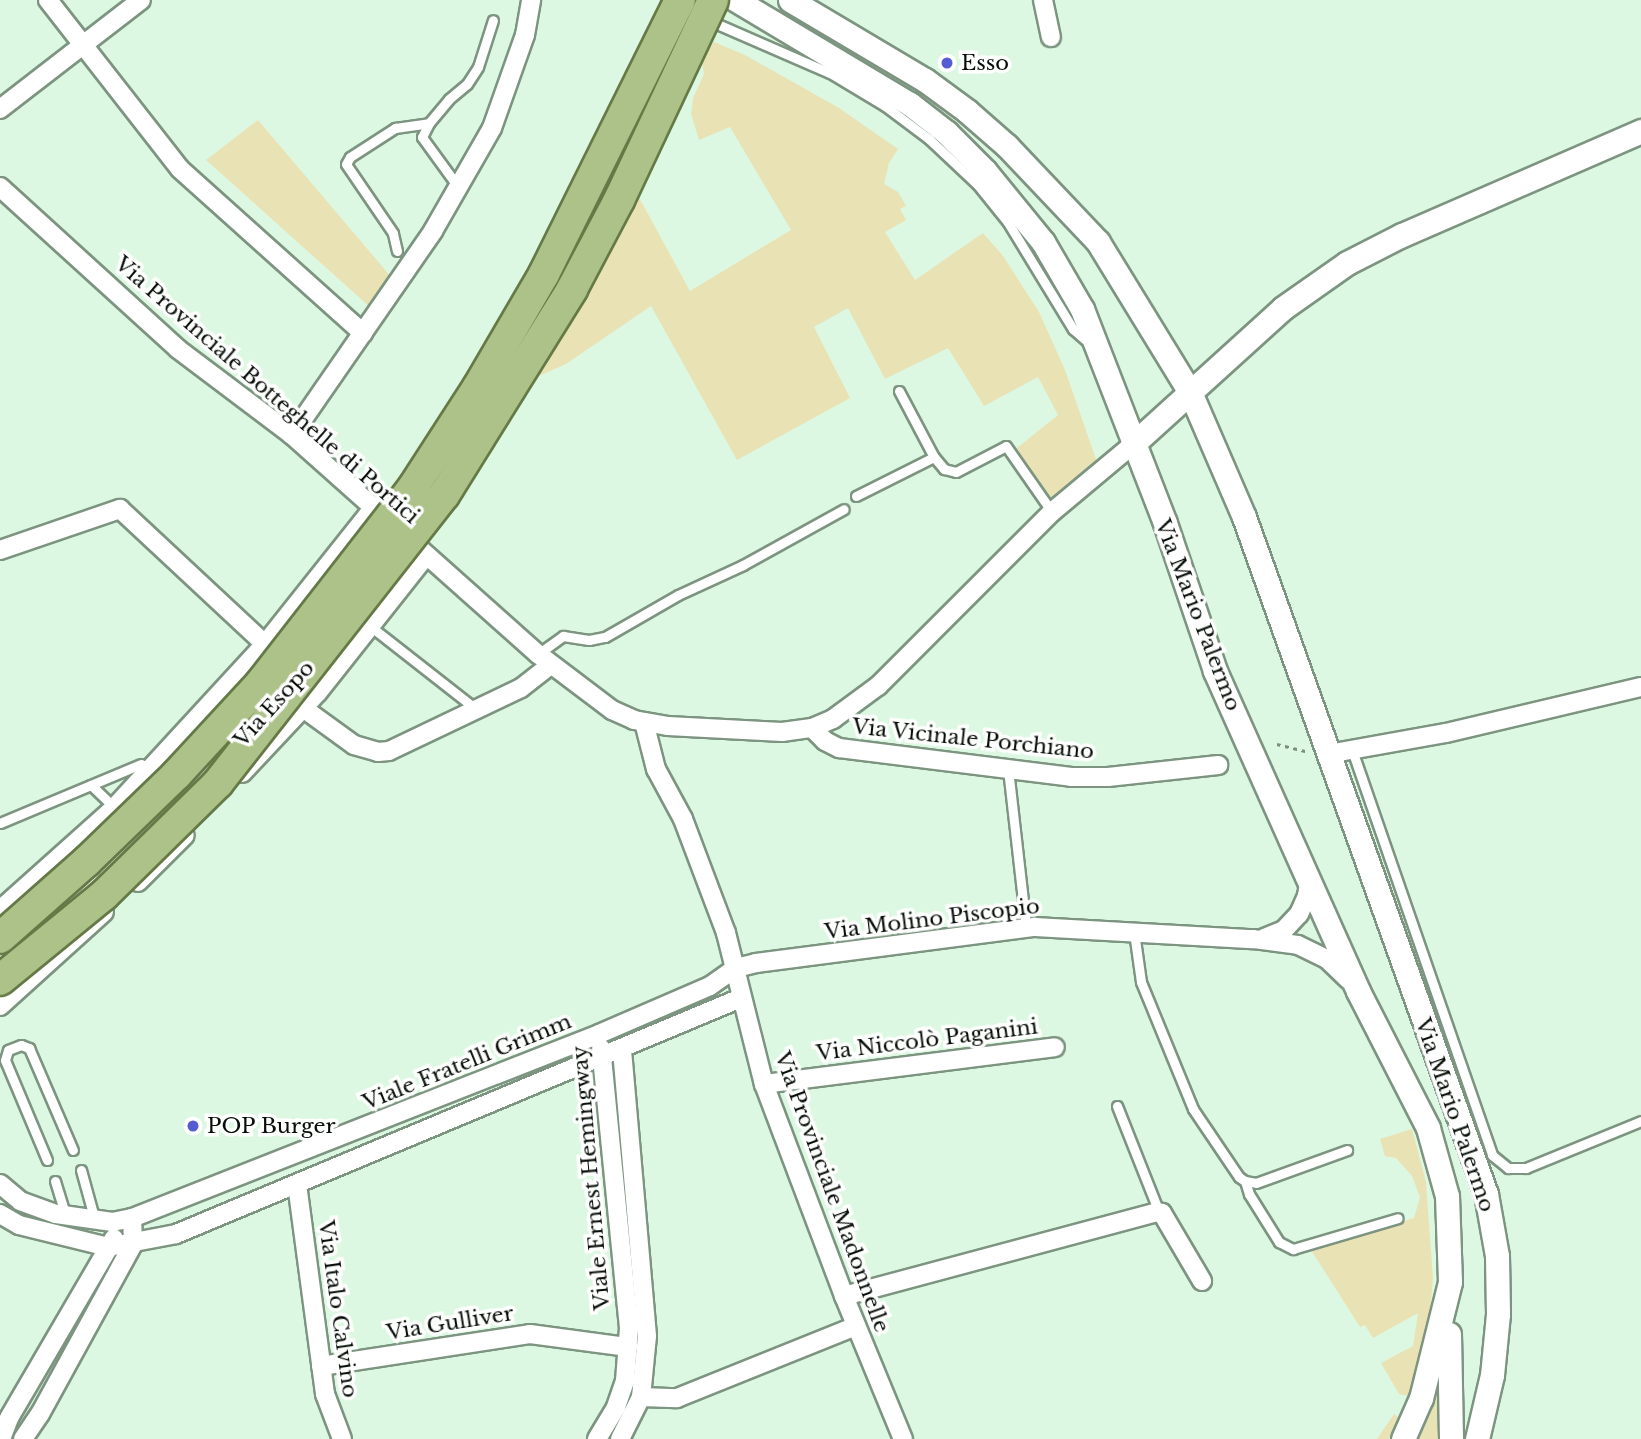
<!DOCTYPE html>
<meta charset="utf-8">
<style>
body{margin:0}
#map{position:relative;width:1641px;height:1439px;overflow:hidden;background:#ddf8e2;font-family:"Libre Baskerville",serif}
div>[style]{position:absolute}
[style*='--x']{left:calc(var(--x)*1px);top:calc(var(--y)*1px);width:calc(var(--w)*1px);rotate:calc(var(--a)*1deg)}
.green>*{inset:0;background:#e9e2b5}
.path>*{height:2.5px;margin-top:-1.25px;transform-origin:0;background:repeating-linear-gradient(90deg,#7c8e7f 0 3.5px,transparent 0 8.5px)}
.roads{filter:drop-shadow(2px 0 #7c9480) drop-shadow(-2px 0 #7c9480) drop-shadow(0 2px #7c9480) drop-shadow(0 -2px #7c9480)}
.service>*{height:9px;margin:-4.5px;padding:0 4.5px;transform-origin:4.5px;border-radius:4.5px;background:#fff}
.minor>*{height:18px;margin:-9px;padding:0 9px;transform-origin:9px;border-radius:9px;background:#fff}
.tertiary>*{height:23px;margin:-11.5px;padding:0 11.5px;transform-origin:11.5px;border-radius:11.5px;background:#fff}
.bridges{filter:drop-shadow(2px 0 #657947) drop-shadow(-2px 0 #657947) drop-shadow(0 2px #657947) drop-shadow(0 -2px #657947)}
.trunk-bridge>*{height:30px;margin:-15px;padding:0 15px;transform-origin:15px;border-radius:15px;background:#acc288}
.dots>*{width:19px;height:19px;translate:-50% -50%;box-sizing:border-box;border:4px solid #fff;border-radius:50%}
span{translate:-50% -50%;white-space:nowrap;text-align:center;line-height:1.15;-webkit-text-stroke:7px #fff;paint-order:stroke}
.poi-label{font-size:21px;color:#060e07}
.left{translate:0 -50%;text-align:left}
.street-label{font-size:21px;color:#060e07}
</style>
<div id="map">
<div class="green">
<div style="clip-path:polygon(714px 42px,745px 55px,839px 108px,898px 149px,889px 163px,884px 184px,898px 192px,906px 206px,900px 209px,906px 220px,885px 232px,915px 280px,983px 233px,1003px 256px,1039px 312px,1065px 370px,1098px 465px,1053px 502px,1048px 500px,1017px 448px,1058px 415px,1038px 377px,984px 406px,948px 348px,885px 379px,848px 308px,814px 327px,850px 398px,737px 460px,651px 306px,566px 364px,534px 378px,636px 192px,690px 291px,791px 230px,730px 127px,699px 140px,691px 114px,693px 98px,704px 74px,701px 58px)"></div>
<div style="clip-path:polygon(258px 120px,392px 278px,371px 308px,206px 160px)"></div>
<div style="clip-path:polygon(1412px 1129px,1426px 1182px,1433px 1278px,1429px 1324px,1409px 1396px,1399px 1394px,1381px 1363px,1413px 1346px,1418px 1313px,1373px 1338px,1365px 1325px,1360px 1327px,1311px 1250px,1414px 1218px,1420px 1197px,1412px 1176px,1396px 1158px,1385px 1156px,1380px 1139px)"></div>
<div style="clip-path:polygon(1437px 1392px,1439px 1392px,1440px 1439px,1418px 1439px)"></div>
<div style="clip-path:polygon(1394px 1414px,1399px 1418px,1389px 1439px,1377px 1439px)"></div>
</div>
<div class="path">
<div style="--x:1277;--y:744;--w:32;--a:14"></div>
</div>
<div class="roads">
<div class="service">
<div style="--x:708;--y:20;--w:133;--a:23.5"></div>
<div style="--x:830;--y:73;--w:64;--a:31"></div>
<div style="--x:885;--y:106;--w:55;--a:36.9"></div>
<div style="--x:929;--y:139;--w:66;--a:43.2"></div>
<div style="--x:977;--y:184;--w:48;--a:51"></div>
<div style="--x:1007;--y:221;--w:127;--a:58.6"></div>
<div style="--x:1073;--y:329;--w:21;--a:41"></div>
<div style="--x:459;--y:188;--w:63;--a:-126"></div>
<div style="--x:422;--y:137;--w:16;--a:-63"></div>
<div style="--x:429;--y:123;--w:31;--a:-50"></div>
<div style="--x:449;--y:99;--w:23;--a:-40"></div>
<div style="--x:467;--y:84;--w:20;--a:-57"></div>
<div style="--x:478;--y:67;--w:49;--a:-72.3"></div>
<div style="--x:397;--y:251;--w:18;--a:-103"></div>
<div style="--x:393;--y:233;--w:83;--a:-124.3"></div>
<div style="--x:346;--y:164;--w:8;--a:-60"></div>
<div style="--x:350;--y:157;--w:54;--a:-32.8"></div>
<div style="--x:395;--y:128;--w:34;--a:-8"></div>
<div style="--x:899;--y:391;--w:75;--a:62.1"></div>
<div style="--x:934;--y:457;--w:16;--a:50"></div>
<div style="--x:944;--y:469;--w:12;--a:14"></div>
<div style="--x:956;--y:472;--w:56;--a:-27.5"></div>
<div style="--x:1006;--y:446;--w:80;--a:55.1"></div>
<div style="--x:856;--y:496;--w:87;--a:-26.6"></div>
<div style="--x:370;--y:626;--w:135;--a:38.1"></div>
<div style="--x:538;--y:654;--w:31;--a:-36"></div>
<div style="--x:563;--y:636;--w:26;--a:9"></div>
<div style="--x:589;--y:640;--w:16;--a:-11"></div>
<div style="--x:605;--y:637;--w:84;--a:-29.9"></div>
<div style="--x:678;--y:595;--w:72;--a:-24.8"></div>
<div style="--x:743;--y:565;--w:115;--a:-29"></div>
<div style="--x:1352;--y:750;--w:429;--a:70.9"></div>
<div style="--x:1492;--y:1155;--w:21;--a:39"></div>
<div style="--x:1508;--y:1168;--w:18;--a:0"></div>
<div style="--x:1526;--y:1168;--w:124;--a:-22.2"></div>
<div style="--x:1008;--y:769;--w:160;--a:83.5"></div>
<div style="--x:91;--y:785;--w:35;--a:44"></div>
<div style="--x:0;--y:823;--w:153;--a:-22.7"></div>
<div style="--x:1134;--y:932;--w:50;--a:82"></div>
<div style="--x:1141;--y:982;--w:137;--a:67.7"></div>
<div style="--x:1193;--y:1109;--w:82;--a:55.9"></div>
<div style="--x:1239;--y:1177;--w:7;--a:34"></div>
<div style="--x:1245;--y:1181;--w:14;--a:73"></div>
<div style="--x:1249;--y:1194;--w:57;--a:58"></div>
<div style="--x:1279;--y:1242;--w:16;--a:27"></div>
<div style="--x:1293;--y:1249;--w:109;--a:-16.4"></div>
<div style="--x:0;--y:958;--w:165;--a:-40.3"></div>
<div style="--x:126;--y:851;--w:180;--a:-46.6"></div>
<div style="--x:1117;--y:1106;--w:114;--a:68.4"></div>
<div style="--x:47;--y:1160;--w:108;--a:-112.8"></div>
<div style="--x:5;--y:1060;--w:10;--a:-73"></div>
<div style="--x:8;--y:1050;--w:14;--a:-21"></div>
<div style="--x:21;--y:1045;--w:9;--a:21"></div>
<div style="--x:29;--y:1048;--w:111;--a:66.7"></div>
<div style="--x:81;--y:1170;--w:53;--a:74.6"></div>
<div style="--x:55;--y:1181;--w:37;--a:73"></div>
<div style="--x:1245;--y:1181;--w:11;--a:10"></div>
<div style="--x:1256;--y:1183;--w:97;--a:-19.9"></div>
</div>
<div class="minor">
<div style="--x:48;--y:0;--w:214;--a:52"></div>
<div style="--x:180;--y:169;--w:246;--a:41.9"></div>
<div style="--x:1043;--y:0;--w:38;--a:78"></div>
<div style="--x:0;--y:109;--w:178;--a:-37.7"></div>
<div style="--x:0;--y:187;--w:241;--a:42.3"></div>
<div style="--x:178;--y:349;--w:143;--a:37"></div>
<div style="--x:292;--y:435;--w:329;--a:41.7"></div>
<div style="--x:538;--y:654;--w:93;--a:37.1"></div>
<div style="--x:612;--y:710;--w:24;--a:24"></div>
<div style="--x:634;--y:720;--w:35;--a:10"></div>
<div style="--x:668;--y:726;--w:114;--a:3"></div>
<div style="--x:782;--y:732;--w:30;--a:-8"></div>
<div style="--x:812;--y:728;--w:23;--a:-23"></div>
<div style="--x:833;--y:719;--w:56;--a:-36.3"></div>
<div style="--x:878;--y:686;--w:246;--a:-45"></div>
<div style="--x:1052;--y:512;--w:104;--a:-39.9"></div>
<div style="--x:292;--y:435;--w:248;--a:-55.3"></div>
<div style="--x:433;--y:231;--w:119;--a:-60.2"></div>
<div style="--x:492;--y:128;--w:99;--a:-70.5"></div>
<div style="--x:525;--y:35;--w:36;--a:-80"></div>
<div style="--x:0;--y:550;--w:127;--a:-18.9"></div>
<div style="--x:120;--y:509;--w:198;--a:43"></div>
<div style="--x:303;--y:708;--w:63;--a:36"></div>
<div style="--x:354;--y:745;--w:25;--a:16"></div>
<div style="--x:378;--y:752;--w:11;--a:-5"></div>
<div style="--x:389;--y:751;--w:146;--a:-25.5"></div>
<div style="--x:521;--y:688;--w:37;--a:-38"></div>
<div style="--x:644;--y:722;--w:49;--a:75.7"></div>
<div style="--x:656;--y:769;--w:57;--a:61.6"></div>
<div style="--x:683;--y:819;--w:122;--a:69.3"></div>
<div style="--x:726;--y:933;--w:156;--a:75.9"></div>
<div style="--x:764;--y:1084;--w:227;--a:69.3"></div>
<div style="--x:844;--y:1296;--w:155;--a:67.6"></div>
<div style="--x:812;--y:728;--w:18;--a:45"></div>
<div style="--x:825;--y:741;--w:16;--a:27"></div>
<div style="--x:839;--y:748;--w:234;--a:7.1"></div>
<div style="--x:1071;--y:777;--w:37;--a:0"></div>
<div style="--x:1108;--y:777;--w:111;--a:-6.2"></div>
<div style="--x:1328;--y:754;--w:120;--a:-10.1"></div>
<div style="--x:1446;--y:733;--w:200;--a:-13.3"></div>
<div style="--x:242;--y:773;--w:111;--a:-46.8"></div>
<div style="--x:318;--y:692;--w:172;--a:-51.6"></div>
<div style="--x:138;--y:882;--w:66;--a:-45"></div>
<div style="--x:0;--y:910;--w:153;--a:-41.8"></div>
<div style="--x:114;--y:808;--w:223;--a:-47.4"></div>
<div style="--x:265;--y:644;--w:175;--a:-51.5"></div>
<div style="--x:1264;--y:938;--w:22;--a:-22"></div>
<div style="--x:1284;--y:930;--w:22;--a:-47"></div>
<div style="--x:1299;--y:914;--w:20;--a:-66"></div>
<div style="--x:1307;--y:896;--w:13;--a:-81"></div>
<div style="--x:0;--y:1006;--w:140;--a:-42.1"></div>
<div style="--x:764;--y:1084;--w:293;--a:-7.2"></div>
<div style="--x:0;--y:1184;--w:26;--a:40"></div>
<div style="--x:20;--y:1201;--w:38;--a:20"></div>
<div style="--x:56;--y:1214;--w:57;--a:8.1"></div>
<div style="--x:112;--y:1222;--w:20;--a:-11"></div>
<div style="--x:132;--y:1218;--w:502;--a:-21.5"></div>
<div style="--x:599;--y:1034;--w:121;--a:-23.4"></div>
<div style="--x:710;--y:986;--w:32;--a:-35"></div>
<div style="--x:736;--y:968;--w:21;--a:-14"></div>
<div style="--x:756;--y:963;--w:281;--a:-7.4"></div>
<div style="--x:1035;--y:927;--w:218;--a:3.2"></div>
<div style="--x:1253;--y:939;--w:45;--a:7.6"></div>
<div style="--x:1298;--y:945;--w:32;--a:26"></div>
<div style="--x:1327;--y:959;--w:30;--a:44"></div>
<div style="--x:297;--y:1184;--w:212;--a:82.4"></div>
<div style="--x:325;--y:1394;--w:48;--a:69.3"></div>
<div style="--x:0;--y:1214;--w:22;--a:30"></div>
<div style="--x:19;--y:1225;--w:92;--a:13.9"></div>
<div style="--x:108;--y:1247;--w:69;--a:-10.8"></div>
<div style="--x:176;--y:1234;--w:612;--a:-22.67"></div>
<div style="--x:844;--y:1296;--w:324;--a:-15"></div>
<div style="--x:1157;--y:1212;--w:5;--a:11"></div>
<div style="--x:1162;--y:1213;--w:79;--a:59.5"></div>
<div style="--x:321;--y:1366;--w:211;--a:-8.7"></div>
<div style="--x:530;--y:1334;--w:99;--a:7.6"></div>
<div style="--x:641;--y:1397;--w:36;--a:2"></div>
<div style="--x:677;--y:1398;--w:193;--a:-21.9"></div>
<div style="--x:1;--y:1439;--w:22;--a:-69"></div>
<div style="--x:9;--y:1418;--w:208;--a:-59.7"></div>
<div style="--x:23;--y:1439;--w:30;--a:-56"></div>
<div style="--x:40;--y:1414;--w:194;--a:-61.3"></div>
<div style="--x:133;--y:1244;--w:26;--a:-92"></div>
<div style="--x:597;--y:1439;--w:37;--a:-59"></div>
<div style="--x:616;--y:1407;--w:28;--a:-71"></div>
<div style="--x:625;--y:1381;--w:53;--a:-85.7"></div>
<div style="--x:629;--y:1328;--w:281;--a:-95.7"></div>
<div style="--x:620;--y:1439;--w:47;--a:-63.4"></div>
<div style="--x:641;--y:1397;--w:61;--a:-84.4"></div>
<div style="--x:647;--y:1336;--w:289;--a:-95"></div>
</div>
<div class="tertiary">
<div style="--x:736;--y:0;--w:203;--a:30.9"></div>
<div style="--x:910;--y:104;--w:46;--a:37.9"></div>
<div style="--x:946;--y:132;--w:55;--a:45"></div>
<div style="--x:985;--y:171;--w:92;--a:50.8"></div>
<div style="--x:1043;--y:242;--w:78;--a:59.8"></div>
<div style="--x:1082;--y:309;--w:230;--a:68.8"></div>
<div style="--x:1165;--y:523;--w:156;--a:71.3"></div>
<div style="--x:1215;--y:671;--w:350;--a:65.9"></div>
<div style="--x:1358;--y:991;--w:154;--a:62.9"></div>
<div style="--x:1428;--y:1128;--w:71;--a:74.4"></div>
<div style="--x:1447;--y:1196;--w:86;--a:88"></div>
<div style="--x:1450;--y:1282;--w:120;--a:104"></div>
<div style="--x:1421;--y:1398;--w:45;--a:113.7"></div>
<div style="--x:790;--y:0;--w:157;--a:30.7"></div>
<div style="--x:925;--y:80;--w:52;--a:36.4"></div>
<div style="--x:967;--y:111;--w:53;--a:41.2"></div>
<div style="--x:1007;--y:146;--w:132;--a:46.5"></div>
<div style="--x:1098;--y:242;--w:176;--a:58.5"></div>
<div style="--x:1190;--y:392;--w:136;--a:66.6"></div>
<div style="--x:1244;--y:517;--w:719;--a:70.33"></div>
<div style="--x:1486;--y:1194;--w:63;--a:79.9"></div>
<div style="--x:1497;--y:1256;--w:58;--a:89"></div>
<div style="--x:1498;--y:1314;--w:61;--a:95.6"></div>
<div style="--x:1492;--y:1375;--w:66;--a:103.2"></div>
<div style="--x:1132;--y:445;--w:204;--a:-42.2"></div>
<div style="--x:1283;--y:308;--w:78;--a:-35.1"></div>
<div style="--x:1347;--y:263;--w:62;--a:-27"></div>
<div style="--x:1402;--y:235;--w:261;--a:-23.5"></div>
<div style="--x:1449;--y:1334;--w:105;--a:88.9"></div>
</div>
</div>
<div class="bridges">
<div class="trunk-bridge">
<div style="--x:0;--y:938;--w:116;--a:-41.5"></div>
<div style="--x:87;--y:861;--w:125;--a:-44"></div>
<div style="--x:177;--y:774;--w:124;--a:-47.3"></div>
<div style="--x:261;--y:683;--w:246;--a:-52.1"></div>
<div style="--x:412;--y:489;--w:121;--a:-57.1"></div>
<div style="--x:478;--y:387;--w:131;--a:-59.7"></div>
<div style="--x:544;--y:274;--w:306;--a:-63.6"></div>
<div style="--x:0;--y:980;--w:134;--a:-39.3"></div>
<div style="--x:104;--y:895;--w:160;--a:-44.5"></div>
<div style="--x:218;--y:783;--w:366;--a:-51.9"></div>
<div style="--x:444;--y:495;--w:243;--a:-58.1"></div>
<div style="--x:572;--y:289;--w:101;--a:-62.2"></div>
<div style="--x:619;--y:200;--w:221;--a:-64.8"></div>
</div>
</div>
<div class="dots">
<div style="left:947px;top:63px;background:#545cd3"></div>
<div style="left:193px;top:1126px;background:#545cd3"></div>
</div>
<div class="poi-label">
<span class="left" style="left:961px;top:63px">Esso</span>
<span class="left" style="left:207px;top:1126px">POP Burger</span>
</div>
<div class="street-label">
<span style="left:267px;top:390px;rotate:41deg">Via Provinciale Botteghelle di Portici</span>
<span style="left:1198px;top:615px;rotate:69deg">Via Mario Palermo</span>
<span style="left:274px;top:704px;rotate:-48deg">Via Esopo</span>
<span style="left:973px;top:739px;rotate:6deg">Via Vicinale Porchiano</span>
<span style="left:932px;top:919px;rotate:-7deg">Via Molino Piscopio</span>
<span style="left:927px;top:1040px;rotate:-7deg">Via Niccolò Paganini</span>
<span style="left:467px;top:1062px;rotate:-22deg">Viale Fratelli Grimm</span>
<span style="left:1455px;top:1115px;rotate:71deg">Via Mario Palermo</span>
<span style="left:591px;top:1178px;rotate:-95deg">Viale Ernest Hemingway</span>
<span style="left:832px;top:1192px;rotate:70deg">Via Provinciale Madonnelle</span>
<span style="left:338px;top:1309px;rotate:82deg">Via Italo Calvino</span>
<span style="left:450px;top:1323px;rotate:-9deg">Via Gulliver</span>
</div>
</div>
